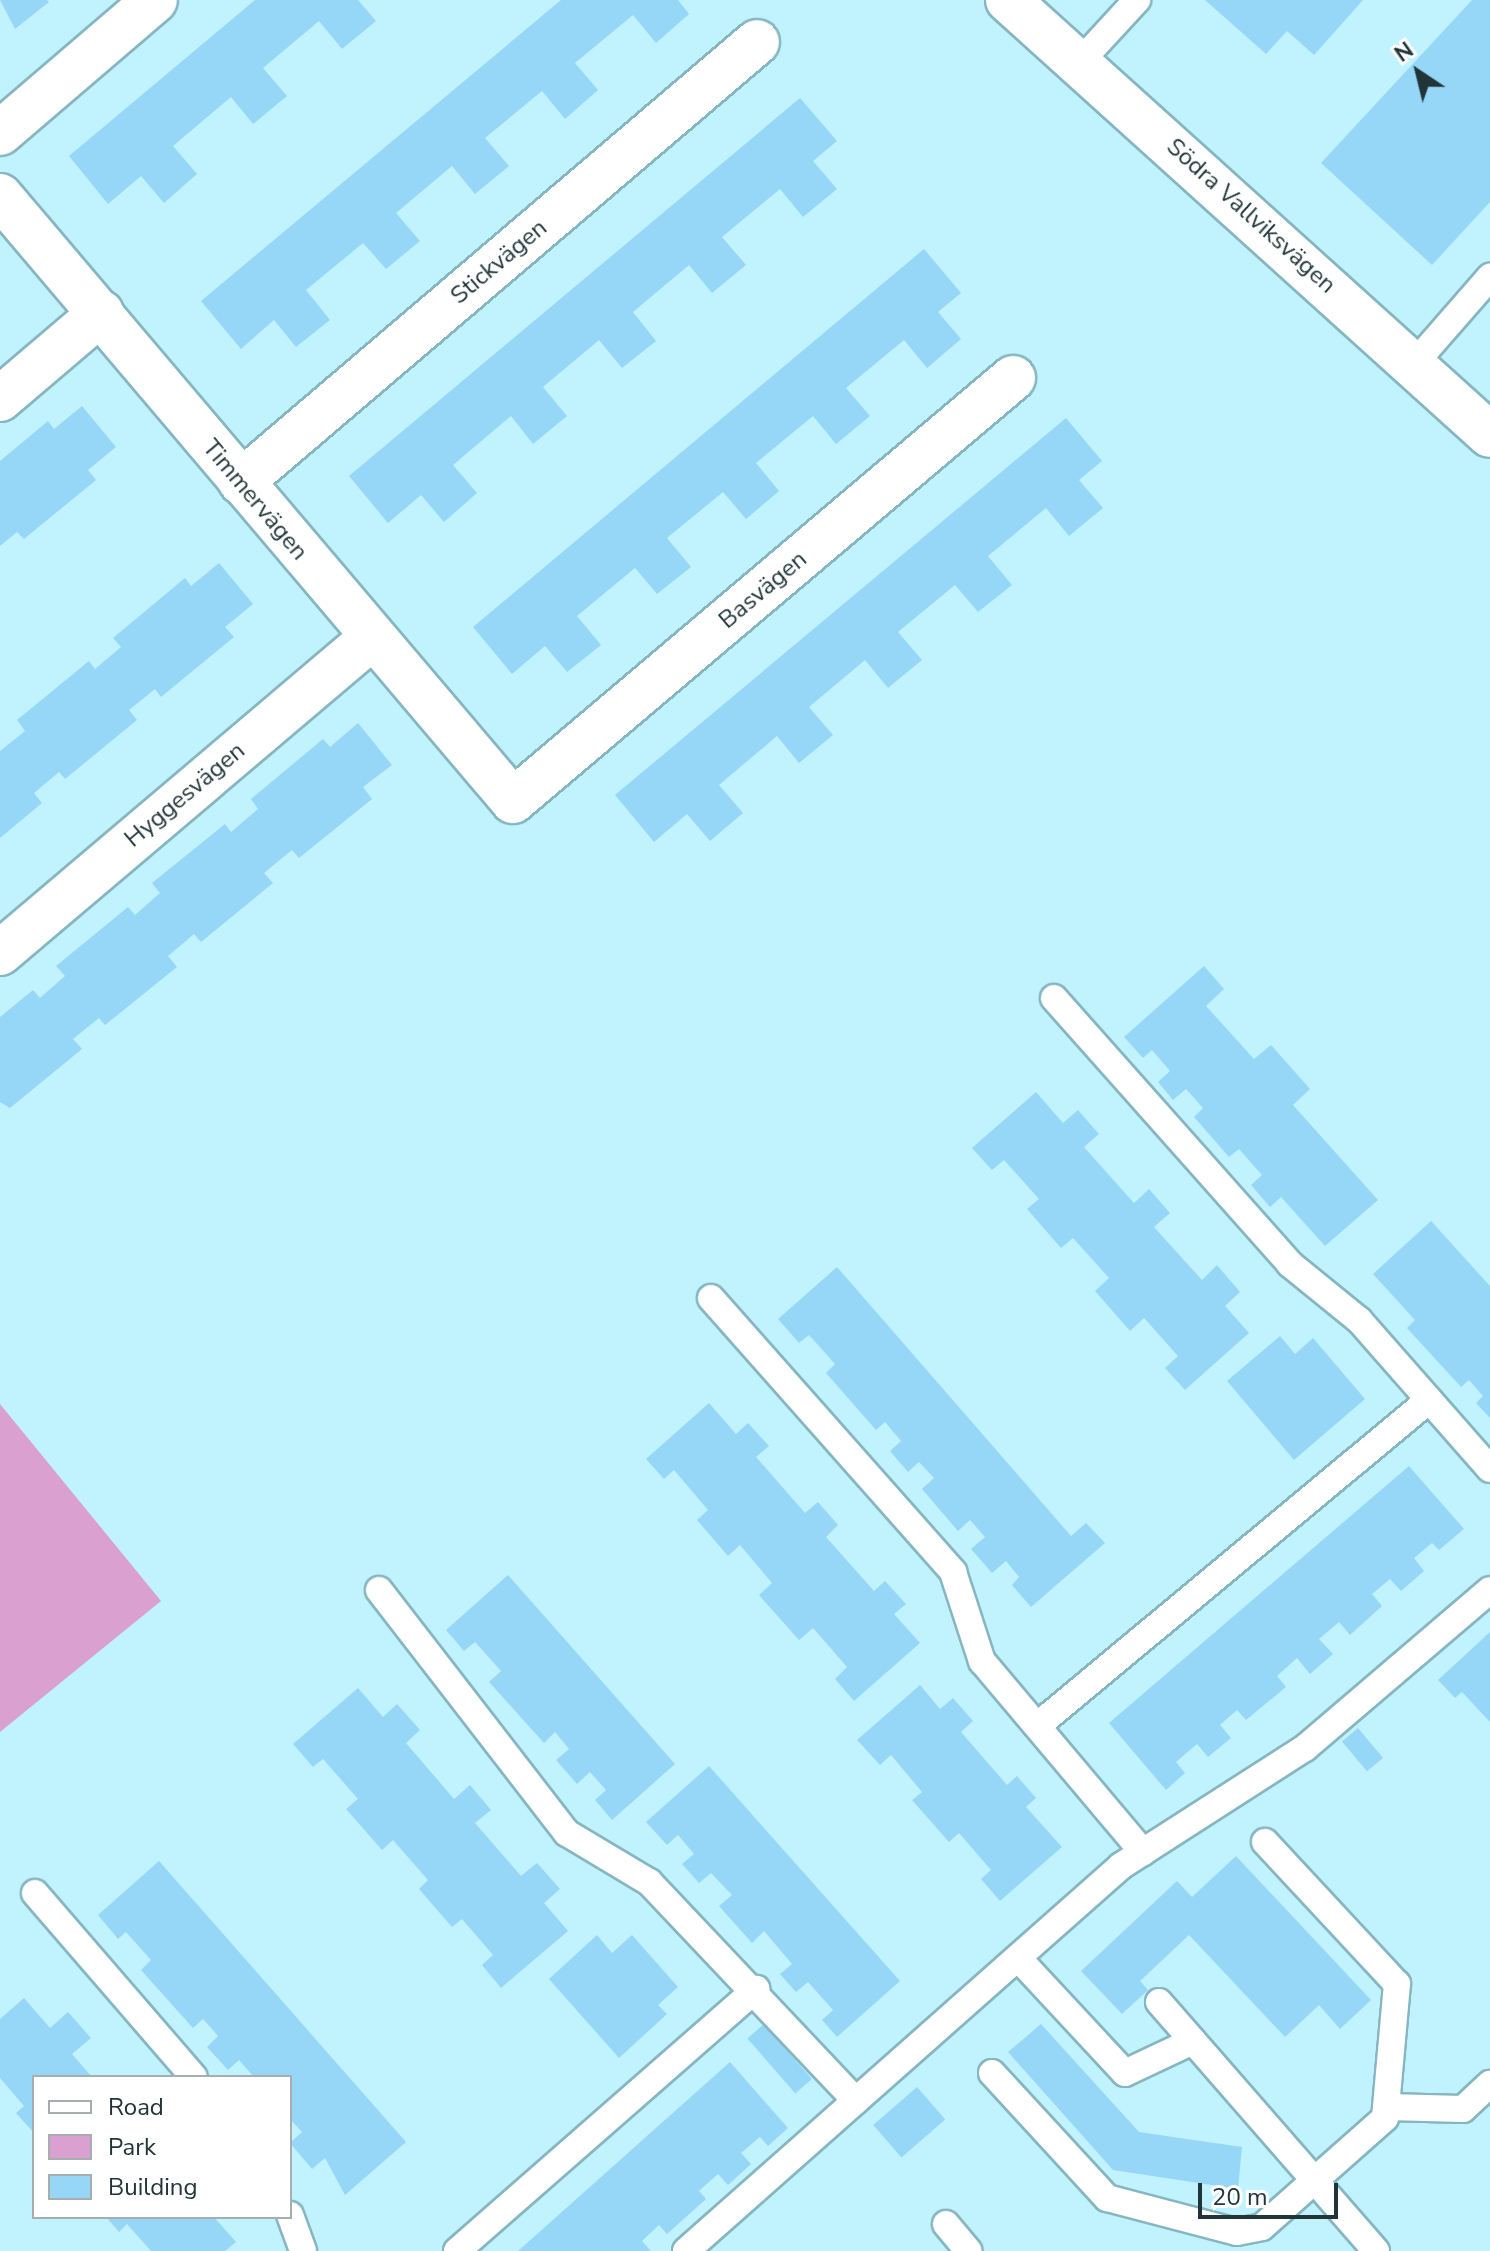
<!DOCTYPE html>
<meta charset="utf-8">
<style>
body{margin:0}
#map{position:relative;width:1490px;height:2251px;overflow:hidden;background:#c1f3fe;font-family:"Nunito Sans",sans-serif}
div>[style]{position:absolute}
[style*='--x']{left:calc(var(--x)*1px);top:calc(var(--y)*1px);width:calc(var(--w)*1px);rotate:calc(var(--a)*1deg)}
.green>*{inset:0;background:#daa0d0}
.building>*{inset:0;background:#96d6f7;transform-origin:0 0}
.roads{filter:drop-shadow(2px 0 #86b6c0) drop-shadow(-2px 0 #86b6c0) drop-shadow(0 2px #86b6c0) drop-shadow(0 -2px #86b6c0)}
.service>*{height:26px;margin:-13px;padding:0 13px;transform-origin:13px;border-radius:13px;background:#fff}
.minor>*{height:44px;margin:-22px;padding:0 22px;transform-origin:22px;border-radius:22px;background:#fff}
span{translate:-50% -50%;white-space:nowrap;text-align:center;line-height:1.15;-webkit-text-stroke:6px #fff;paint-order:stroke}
.street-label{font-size:24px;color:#213539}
.legend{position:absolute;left:32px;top:2075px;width:260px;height:144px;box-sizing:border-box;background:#fff;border:2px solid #a6aeb0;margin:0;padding:10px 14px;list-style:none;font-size:24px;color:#213539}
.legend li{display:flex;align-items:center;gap:16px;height:40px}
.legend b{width:40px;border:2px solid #a6aeb0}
.north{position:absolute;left:1378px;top:32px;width:80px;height:80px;-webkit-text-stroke:6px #fff;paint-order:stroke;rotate:325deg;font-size:22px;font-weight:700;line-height:32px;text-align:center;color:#213539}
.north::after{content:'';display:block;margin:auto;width:28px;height:36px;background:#213539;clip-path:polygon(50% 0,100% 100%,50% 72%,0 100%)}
.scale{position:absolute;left:1198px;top:2183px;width:140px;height:36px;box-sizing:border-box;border:4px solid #213539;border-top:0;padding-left:10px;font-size:24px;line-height:28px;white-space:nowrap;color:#213539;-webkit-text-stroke:6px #fff;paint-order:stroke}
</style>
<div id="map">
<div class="green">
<div style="clip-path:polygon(0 1404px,161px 1601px,0 1732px)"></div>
</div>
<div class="building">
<div style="clip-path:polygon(0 0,47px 0,49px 2px,15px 29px)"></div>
<div style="clip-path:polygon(255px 0,358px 0,376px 21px,342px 49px,319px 21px,263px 68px,287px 96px,253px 124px,231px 97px,173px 146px,197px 174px,164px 203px,141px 176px,108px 204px,69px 156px)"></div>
<div style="clip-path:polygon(561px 0,678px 0,689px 14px,656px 43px,633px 15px,575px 63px,598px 90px,565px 119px,542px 91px,485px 138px,509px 166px,475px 194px,452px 166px,396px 213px,420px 241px,386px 269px,363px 243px,306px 290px,330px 320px,296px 347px,274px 320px,241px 349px,201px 301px)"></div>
<div style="clip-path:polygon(1205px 0,1363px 0,1314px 55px,1287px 31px,1266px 54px)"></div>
<div style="clip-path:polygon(1472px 0,1490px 0,1490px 202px,1432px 265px,1321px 163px)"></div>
<div style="clip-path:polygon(800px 98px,837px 141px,813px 161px,837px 189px,803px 217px,780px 189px,722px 237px,746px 265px,712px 293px,689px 265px,633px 312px,656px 341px,622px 368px,599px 340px,543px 387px,567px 416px,533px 444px,511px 416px,453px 465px,477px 493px,444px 522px,421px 495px,388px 523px,349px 476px)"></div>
<div style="clip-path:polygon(924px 249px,961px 293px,938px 312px,961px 339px,927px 368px,904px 340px,846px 388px,870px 416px,836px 444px,813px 416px,756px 463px,779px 491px,746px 519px,723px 492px,667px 538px,691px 567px,657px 594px,635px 568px,577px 616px,601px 645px,567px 672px,545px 646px,512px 674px,473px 627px)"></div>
<div style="clip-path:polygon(82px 406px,116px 447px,88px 470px,96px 480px,24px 539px,17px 532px,0 546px,0 461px,48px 421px,54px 429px)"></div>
<div style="clip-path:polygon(1066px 418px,1102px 461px,1079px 480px,1103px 508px,1069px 536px,1046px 508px,988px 556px,1012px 585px,978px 612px,955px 585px,898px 632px,922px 660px,888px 688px,865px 660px,809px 707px,833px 735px,799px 763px,777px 736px,719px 785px,743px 813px,710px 841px,687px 814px,654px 842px,615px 795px)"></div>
<div style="clip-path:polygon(219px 563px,253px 604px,225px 627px,234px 637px,161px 697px,155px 689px,129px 710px,137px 720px,65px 779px,59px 772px,34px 793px,42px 803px,0 838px,0 751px,25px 731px,17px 720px,89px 661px,95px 669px,121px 647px,113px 638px,185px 578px,191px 586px)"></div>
<div style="clip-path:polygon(358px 723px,392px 765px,363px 787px,372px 799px,299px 858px,292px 850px,264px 873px,273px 883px,201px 942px,194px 934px,168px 956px,177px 967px,105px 1025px,99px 1018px,73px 1039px,82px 1049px,10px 1108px,0 1102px,0 1017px,33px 990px,40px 998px,65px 976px,56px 966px,128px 907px,135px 915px,160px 893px,152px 883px,225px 824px,231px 832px,258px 809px,251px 799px,323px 739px,330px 747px)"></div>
<div style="clip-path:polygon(1204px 966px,1224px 989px,1206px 1006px,1254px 1059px,1271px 1045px,1310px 1089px,1293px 1105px,1378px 1200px,1325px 1246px,1281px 1197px,1270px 1207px,1251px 1185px,1262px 1175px,1239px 1149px,1229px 1157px,1194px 1117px,1203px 1108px,1186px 1089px,1173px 1100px,1158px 1082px,1170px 1071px,1152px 1050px,1143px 1058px,1124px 1037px)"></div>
<div style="clip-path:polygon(1036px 1092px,1063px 1123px,1078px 1110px,1099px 1134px,1084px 1147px,1134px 1203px,1149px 1189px,1170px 1213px,1154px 1227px,1202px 1280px,1217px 1265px,1240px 1292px,1225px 1306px,1249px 1333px,1185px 1390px,1165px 1368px,1178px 1356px,1144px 1318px,1130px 1331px,1095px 1291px,1109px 1278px,1073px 1238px,1061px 1248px,1027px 1209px,1039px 1199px,1004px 1160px,992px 1170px,972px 1148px)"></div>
<div style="clip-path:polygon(1431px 1221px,1490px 1286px,1490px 1418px,1476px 1403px,1483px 1396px,1469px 1380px,1461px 1387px,1407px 1328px,1415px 1320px,1373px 1274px)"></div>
<div style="clip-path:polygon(837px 1267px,1071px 1536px,1086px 1523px,1105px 1543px,1031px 1607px,1012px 1585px,1019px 1577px,1006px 1561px,992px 1573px,971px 1549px,985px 1537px,970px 1520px,958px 1531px,922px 1489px,934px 1478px,919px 1462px,908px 1472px,890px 1451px,901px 1441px,885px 1422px,876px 1430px,826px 1373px,835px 1364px,809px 1335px,799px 1343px,778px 1319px)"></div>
<div style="clip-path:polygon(1280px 1336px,1295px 1354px,1313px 1338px,1365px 1399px,1294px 1460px,1227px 1381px)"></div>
<div style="clip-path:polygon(709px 1403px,736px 1434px,748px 1423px,769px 1446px,756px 1457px,805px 1513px,818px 1502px,838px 1525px,826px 1537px,874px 1591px,885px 1581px,906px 1604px,894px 1614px,920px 1643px,854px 1701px,835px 1679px,847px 1667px,813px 1628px,799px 1640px,759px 1595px,772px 1583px,740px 1545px,728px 1556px,697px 1520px,708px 1510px,674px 1470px,664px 1479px,646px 1459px)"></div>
<div style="clip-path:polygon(1409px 1466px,1464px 1529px,1439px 1550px,1432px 1543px,1414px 1558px,1424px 1571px,1401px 1591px,1390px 1579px,1372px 1594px,1382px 1606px,1350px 1635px,1339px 1622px,1319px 1639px,1333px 1654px,1310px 1674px,1297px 1658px,1277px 1676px,1286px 1687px,1246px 1720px,1237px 1710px,1220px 1725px,1231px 1738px,1208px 1757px,1197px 1744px,1176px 1762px,1185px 1773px,1166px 1790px,1109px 1723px)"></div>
<div style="clip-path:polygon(508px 1575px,675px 1764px,612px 1820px,595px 1800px,606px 1790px,590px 1772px,577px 1784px,556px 1760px,569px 1749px,555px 1732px,544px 1743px,489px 1682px,501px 1671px,475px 1642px,464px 1651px,446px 1630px)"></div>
<div style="clip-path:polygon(1490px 1632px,1490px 1722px,1462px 1692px,1455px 1698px,1438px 1680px)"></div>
<div style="clip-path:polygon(920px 1685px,940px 1709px,953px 1698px,973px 1721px,961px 1732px,1007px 1785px,1017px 1776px,1036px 1798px,1026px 1807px,1062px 1847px,1000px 1901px,981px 1879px,991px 1870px,959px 1833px,949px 1842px,912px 1800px,922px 1792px,891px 1755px,880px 1765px,857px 1740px)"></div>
<div style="clip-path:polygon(358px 1688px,383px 1717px,397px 1704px,420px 1730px,406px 1743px,454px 1799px,470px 1785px,491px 1810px,475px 1823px,521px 1876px,537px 1863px,560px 1889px,544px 1903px,568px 1931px,501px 1988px,482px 1965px,493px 1955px,462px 1919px,452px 1927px,419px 1889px,428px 1880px,393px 1840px,382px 1850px,346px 1809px,358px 1799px,323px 1759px,313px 1767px,293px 1744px)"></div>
<div style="left:1358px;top:1728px;width:39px;height:21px;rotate:50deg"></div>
<div style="clip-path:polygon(709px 1766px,900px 1981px,837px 2037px,822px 2020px,833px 2010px,808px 1982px,796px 1992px,780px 1974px,792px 1964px,764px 1931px,752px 1943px,719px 1906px,732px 1895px,711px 1873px,699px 1883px,682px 1864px,694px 1854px,678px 1835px,667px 1845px,646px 1822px)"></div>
<div style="clip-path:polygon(1236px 1856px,1371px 2000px,1340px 2029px,1319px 2005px,1285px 2037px,1189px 1935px,1140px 1981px,1148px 1990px,1122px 2014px,1081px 1971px,1177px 1881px,1192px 1897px)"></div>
<div style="clip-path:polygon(159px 1861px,406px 2142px,345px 2195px,325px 2158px,312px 2169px,290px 2143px,302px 2132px,290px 2119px,290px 2077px,254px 2077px,239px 2060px,228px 2070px,207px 2047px,218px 2036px,203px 2019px,193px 2028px,141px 1970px,151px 1960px,126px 1932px,118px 1939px,98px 1915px)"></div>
<div style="clip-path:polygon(597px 1935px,612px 1953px,632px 1935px,678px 1987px,658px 2005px,667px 2014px,619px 2058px,549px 1979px)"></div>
<div style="clip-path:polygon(24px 1998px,50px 2028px,68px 2012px,91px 2038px,72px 2054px,92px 2077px,34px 2077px,34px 2133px,16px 2113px,24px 2106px,0 2078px,0 2019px)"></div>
<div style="left:764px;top:2024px;width:73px;height:22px;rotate:49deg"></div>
<div style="clip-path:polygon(1041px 2024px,1139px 2132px,1242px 2147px,1238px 2189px,1113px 2170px,1008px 2052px)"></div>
<div style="clip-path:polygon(730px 2062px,788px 2128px,768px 2146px,760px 2137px,741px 2153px,751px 2164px,728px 2185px,718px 2174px,699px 2191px,706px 2199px,667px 2234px,659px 2225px,642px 2241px,651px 2251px,518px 2251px)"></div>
<div style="left:917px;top:2087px;width:43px;height:58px;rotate:49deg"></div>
<div style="clip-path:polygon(106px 2217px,214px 2217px,236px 2242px,225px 2251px,151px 2251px,127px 2224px,119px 2232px)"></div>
</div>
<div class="roads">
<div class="service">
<div style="--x:1079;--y:63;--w:86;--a:-47.4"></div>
<div style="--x:1414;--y:364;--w:116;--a:-48.9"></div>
<div style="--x:1054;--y:998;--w:356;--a:48.4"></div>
<div style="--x:1290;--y:1264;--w:89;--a:39.1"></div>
<div style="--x:1359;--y:1320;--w:198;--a:48.7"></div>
<div style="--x:711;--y:1298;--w:366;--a:48.5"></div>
<div style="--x:953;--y:1572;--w:94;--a:72"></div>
<div style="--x:982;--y:1661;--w:250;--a:49.9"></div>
<div style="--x:379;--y:1590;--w:307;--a:52.3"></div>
<div style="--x:567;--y:1833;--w:96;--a:30.9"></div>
<div style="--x:649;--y:1882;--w:301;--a:46.6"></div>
<div style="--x:1037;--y:1726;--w:510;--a:-39.75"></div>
<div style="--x:35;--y:1893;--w:243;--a:49.2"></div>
<div style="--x:1018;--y:1958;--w:157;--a:47.1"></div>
<div style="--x:1125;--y:2073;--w:75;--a:-25.2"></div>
<div style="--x:1159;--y:2002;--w:330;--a:48.9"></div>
<div style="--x:992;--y:2073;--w:170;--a:47.4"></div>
<div style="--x:1107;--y:2198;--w:134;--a:14.7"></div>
<div style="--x:1237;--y:2232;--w:25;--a:-11"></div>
<div style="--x:1262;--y:2227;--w:164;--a:-41.5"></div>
<div style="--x:1385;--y:2118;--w:135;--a:-84.9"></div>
<div style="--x:1397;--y:1984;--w:194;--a:-132.9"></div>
<div style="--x:1388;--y:2107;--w:75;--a:1.5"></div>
<div style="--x:1463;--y:2109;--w:37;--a:-43"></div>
<div style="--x:290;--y:2215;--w:38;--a:70"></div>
<div style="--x:946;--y:2224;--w:35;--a:50"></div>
<div style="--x:457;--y:2251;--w:398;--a:-41.2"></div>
<div style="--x:686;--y:2251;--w:581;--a:-41.51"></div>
<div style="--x:1121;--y:1866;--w:219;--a:-32.7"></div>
<div style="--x:1305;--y:1748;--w:243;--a:-40.5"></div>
</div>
<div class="minor">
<div style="--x:1008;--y:0;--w:649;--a:42.07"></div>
<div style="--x:0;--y:133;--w:204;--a:-40.6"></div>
<div style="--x:0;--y:196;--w:793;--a:49.7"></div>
<div style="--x:513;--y:801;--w:655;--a:-40.23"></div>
<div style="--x:0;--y:399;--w:133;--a:-40.4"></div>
<div style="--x:241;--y:482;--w:678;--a:-40.45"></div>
<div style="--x:0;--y:953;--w:487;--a:-40.3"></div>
</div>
</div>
<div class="street-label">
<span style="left:1251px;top:216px;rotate:42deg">Södra Vallviksvägen</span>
<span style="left:499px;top:262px;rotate:-40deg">Stickvägen</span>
<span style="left:255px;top:500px;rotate:50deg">Timmervägen</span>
<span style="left:763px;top:590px;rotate:-40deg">Basvägen</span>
<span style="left:185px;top:795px;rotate:-40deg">Hyggesvägen</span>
</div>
<ul class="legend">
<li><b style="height:10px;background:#fff"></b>Road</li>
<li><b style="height:22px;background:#daa0d0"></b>Park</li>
<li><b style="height:22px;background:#96d6f7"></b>Building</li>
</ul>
<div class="north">N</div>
<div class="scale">20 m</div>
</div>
